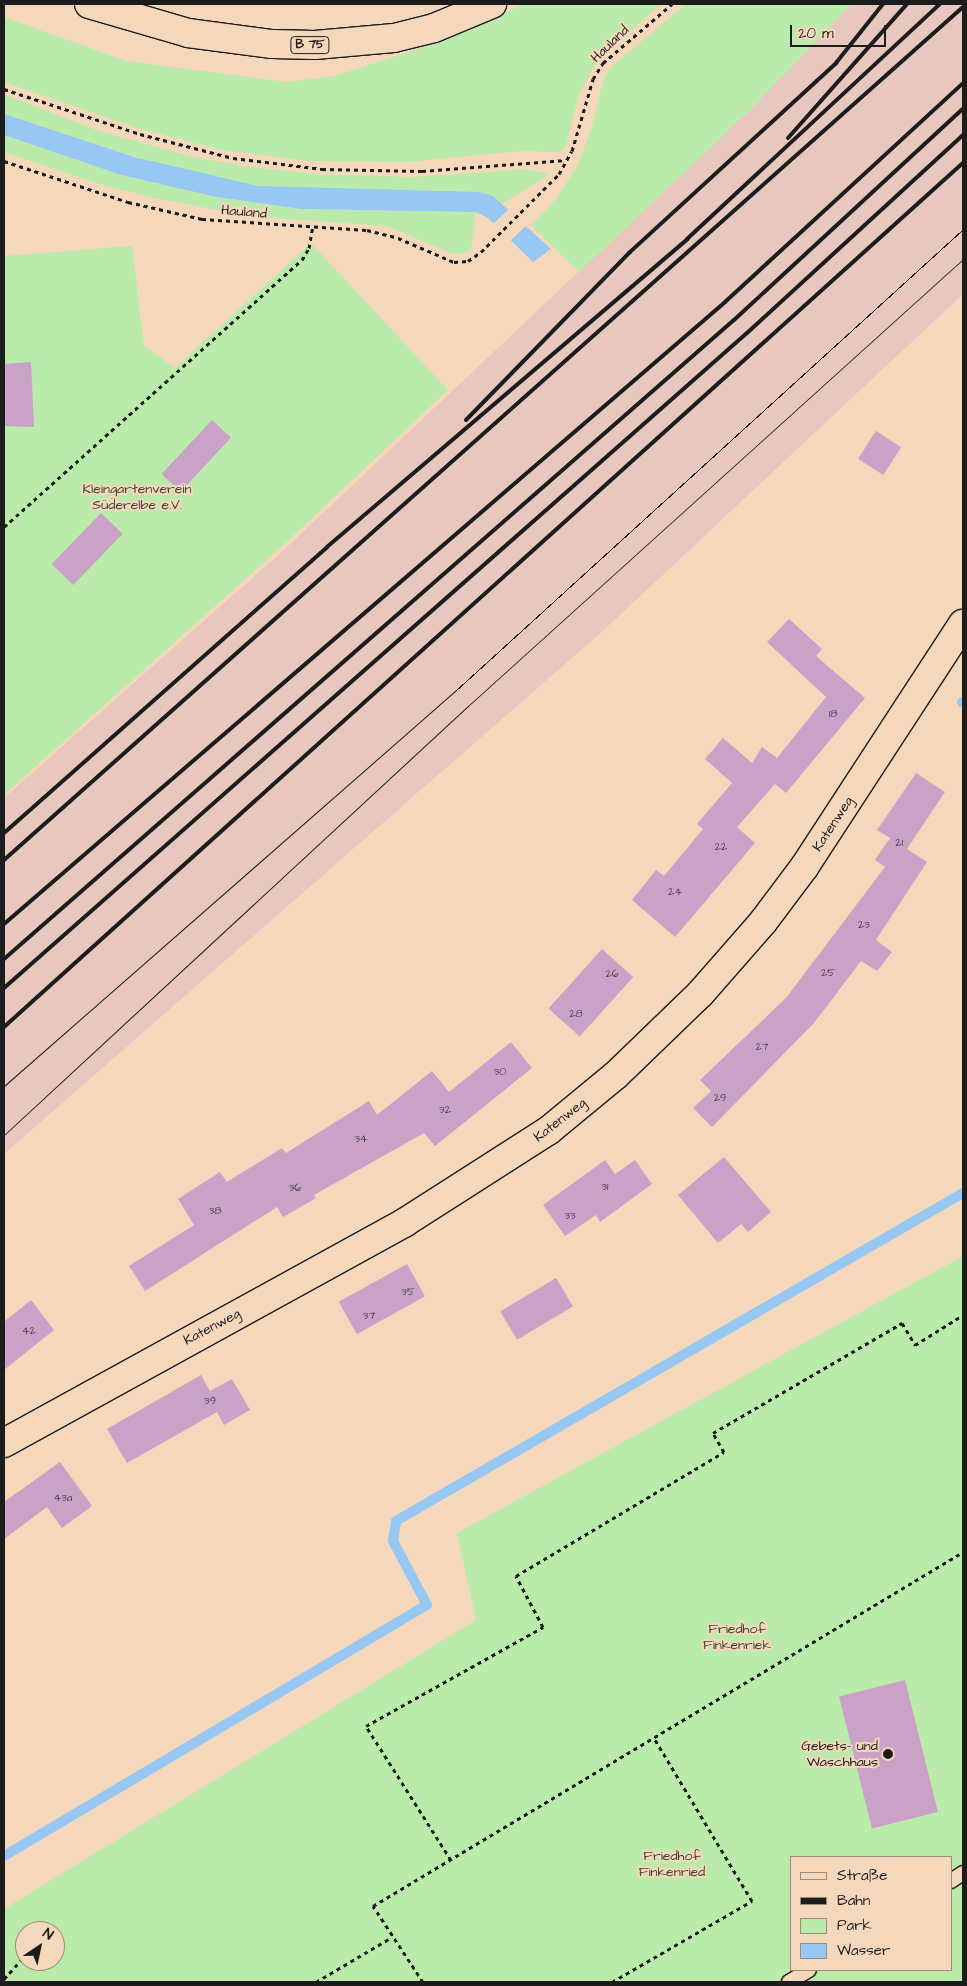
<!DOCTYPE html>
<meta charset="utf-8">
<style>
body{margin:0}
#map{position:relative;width:967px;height:1986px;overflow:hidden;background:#f5d7bb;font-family:"Architects Daughter",sans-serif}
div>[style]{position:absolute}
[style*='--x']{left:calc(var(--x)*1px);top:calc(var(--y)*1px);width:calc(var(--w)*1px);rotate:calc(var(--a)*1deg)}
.built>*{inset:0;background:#e8c7bf}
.green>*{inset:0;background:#baebaa}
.water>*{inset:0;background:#97c7f3}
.pier>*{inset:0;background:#f5d7bb}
.stream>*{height:10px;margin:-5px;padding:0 5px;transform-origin:5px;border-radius:5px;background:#97c7f3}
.building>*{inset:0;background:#cba2c7;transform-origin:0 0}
.path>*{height:3px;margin-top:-1.5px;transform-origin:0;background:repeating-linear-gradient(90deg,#1c1c1c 0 4px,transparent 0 8px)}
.roads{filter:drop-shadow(1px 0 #1c1c1c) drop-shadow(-1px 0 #1c1c1c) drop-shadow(0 1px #1c1c1c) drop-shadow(0 -1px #1c1c1c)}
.lane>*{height:14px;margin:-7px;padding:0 7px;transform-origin:7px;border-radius:7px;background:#f5d7bb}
.street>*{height:28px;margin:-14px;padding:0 14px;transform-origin:14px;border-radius:14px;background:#f5d7bb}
.highway>*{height:28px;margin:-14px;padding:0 14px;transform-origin:14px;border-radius:14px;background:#f5d7bb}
.tram>*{height:1px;margin:-0.5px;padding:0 0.5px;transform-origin:0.5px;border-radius:0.5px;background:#1c1c1c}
.rail>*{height:4px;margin:-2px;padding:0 2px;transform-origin:2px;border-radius:2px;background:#1c1c1c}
.dots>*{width:14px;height:14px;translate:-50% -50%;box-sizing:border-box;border:2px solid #f5d7bb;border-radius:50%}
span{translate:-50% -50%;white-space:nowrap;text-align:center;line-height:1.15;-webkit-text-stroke:4px #f5d7bb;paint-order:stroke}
.number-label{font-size:11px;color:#483e47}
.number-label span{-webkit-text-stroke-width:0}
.shield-label span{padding:1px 4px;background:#f5d7bb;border:1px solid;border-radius:4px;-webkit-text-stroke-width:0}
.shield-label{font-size:12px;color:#1c1c1c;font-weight:700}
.street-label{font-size:14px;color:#1c1c1c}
.park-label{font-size:14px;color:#3c4538}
.poi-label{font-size:14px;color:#1c1c1c}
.right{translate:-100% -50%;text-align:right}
.frame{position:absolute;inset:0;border:5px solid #1c1c1c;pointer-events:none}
.legend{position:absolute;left:790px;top:1856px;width:162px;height:115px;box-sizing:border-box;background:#f5d7bb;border:1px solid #9e8c7b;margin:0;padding:6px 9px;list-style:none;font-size:15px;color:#1c1c1c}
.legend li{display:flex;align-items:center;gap:10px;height:25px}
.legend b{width:25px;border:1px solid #9e8c7b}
.north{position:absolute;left:15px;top:1921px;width:50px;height:50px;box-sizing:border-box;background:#f5d7bb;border:1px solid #9e8c7b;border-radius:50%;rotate:34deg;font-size:14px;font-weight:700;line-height:20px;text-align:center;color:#1c1c1c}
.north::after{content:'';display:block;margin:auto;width:18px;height:22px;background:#1c1c1c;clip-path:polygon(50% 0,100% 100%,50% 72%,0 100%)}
.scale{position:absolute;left:790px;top:25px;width:96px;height:22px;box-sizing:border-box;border:2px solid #1c1c1c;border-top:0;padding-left:6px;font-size:15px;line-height:18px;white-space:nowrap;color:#1c1c1c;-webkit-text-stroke:4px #f5d7bb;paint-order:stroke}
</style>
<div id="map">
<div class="built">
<div style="clip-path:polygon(852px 4px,963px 4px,963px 294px,605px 629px,4px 1154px,4px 798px,284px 550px,752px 108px)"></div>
</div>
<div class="green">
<div style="clip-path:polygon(525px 4px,661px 4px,595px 64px,579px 94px,566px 146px,560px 152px,521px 151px,408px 162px,309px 161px,222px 150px,140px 129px,4px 82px,4px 17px,126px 61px,287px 82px,334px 76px,421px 48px)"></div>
<div style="clip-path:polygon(686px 4px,852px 4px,752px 108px,579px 272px,531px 225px,555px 200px,578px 165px,592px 127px,603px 81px,610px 68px)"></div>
<div style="clip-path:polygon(4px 94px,99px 131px,194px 157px,243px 166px,316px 174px,413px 177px,526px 169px,550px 174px,502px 204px,493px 196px,258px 186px,200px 175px,72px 139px,4px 114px)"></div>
<div style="clip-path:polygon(4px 135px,120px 175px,217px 197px,302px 209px,476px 212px,471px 248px,464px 254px,450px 253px,387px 226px,258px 217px,158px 199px,99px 184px,4px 152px)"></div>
<div style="clip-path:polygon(311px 243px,448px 390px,280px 548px,4px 795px,4px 256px,132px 246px,144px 346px,175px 368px)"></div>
<div style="clip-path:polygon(evenodd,963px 1256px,963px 1982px,4px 1982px,4px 1909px,476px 1620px,457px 1533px,963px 1256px,791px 1857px,951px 1857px,951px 1970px,791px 1970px,791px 1857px,963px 1256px,25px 1931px,55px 1931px,55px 1961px,25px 1961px,25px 1931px)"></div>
</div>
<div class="water">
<div style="clip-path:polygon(4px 114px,134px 157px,258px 186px,479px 192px,493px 196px,551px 249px,533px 262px,488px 218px,476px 212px,302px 209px,217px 197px,121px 175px,4px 135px)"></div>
</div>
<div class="pier">
<div style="clip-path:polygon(510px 208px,528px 224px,510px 241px,492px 225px)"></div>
</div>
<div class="stream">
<div style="--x:962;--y:702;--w:1;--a:45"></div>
<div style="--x:4;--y:1856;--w:492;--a:-30.7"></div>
<div style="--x:427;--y:1605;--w:72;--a:-118"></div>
<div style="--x:393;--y:1541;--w:20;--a:-81"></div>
<div style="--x:396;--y:1521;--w:655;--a:-30.05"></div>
</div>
<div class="building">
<div style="clip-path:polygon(31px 362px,34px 427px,4px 426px,4px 364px)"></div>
<div style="left:212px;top:420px;width:26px;height:74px;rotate:43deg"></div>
<div style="left:876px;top:431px;width:30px;height:33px;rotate:33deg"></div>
<div style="left:101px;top:513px;width:30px;height:71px;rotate:44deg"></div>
<div style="clip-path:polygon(789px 619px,822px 649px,816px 656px,865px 698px,786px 793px,775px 784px,737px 827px,755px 843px,675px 937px,632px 900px,656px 870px,664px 876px,703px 829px,697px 824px,732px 783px,705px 759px,723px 738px,752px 763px,762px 747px,777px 758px,826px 697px,767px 642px)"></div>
<div style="clip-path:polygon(916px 773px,945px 792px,907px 849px,927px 862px,876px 940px,892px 952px,877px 971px,861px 961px,814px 1023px,712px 1127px,693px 1108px,711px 1091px,700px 1080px,786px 998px,885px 867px,875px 860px,890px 838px,877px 830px)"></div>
<div style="left:602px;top:949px;width:42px;height:80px;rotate:42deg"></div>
<div style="clip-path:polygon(511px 1042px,532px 1068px,435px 1146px,424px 1133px,314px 1195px,316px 1198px,283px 1217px,277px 1207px,145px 1291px,129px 1266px,194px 1225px,178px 1199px,220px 1172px,227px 1182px,282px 1148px,286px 1153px,369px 1101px,377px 1115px,432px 1071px,449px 1092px)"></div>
<div style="clip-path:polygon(724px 1157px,771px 1212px,748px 1232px,741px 1224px,718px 1243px,678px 1195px)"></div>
<div style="clip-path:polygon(605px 1160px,615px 1174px,635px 1160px,652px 1184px,600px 1222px,596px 1215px,565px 1236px,543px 1205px)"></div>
<div style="left:407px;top:1264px;width:37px;height:78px;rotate:61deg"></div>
<div style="left:556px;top:1278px;width:33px;height:65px;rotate:59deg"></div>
<div style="clip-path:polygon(31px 1300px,54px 1330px,4px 1370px,4px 1322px)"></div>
<div style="clip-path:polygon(201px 1375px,210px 1391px,232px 1379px,250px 1410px,224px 1425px,217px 1412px,127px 1463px,107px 1429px)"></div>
<div style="clip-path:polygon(60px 1462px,92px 1506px,62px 1528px,47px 1507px,4px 1539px,4px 1502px)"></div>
<div style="left:905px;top:1680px;width:136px;height:68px;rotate:76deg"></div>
</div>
<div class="path">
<div style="--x:4;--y:89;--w:143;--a:18.3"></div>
<div style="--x:140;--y:134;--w:96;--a:14.5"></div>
<div style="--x:233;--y:158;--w:90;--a:7"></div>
<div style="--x:322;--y:169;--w:100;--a:1.1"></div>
<div style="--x:422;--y:171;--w:144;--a:-4.4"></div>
<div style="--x:4;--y:161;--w:131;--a:18.3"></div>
<div style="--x:128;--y:202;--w:76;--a:12.9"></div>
<div style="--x:202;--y:219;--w:165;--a:3.8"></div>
<div style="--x:367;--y:230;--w:32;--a:14"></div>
<div style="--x:398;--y:238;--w:61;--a:23.2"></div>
<div style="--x:454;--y:262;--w:14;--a:-4"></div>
<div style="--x:468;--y:261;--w:16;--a:-35"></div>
<div style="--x:481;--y:252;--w:110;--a:-45"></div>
<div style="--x:559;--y:174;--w:26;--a:-61"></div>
<div style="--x:572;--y:151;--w:75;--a:-73.7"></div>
<div style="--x:593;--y:79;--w:19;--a:-58"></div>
<div style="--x:603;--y:63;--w:91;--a:-40.5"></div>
<div style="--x:4;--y:527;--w:400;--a:-41.9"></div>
<div style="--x:302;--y:260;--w:14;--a:-60"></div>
<div style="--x:309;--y:248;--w:22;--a:-80"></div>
<div style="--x:451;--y:1860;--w:159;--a:-122.4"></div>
<div style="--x:366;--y:1726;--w:203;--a:-29.2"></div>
<div style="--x:543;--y:1627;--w:58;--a:-117.9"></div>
<div style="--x:516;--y:1576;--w:242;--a:-30.8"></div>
<div style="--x:724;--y:1452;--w:22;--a:-120"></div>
<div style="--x:713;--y:1433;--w:219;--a:-30.2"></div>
<div style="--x:902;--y:1323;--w:26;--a:59"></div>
<div style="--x:915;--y:1345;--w:57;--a:-32"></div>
<div style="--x:4;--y:1979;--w:31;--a:-48"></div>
<div style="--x:316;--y:1982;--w:88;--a:-30.6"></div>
<div style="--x:423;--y:1982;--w:91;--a:-123.3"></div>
<div style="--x:373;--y:1906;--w:688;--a:-30.96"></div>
<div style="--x:612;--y:1982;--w:162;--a:-30.1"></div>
<div style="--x:752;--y:1901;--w:190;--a:-121"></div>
</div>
<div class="roads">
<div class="lane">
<div style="--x:951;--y:1881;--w:14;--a:-34"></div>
<div style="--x:789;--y:1982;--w:23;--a:-31"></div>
</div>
<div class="street">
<div style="--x:4;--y:1443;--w:457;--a:-28.8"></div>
<div style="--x:404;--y:1223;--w:171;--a:-32.6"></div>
<div style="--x:548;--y:1131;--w:88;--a:-39.5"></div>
<div style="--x:616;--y:1075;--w:117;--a:-44"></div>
<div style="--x:700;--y:994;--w:96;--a:-48.8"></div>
<div style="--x:763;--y:922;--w:70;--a:-53.1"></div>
<div style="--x:805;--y:866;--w:289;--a:-56.9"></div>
</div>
<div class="highway">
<div style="--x:89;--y:4;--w:103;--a:16.3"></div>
<div style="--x:188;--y:33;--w:85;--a:7.5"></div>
<div style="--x:272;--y:44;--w:43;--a:1.3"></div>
<div style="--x:315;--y:45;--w:79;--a:-5.1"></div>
<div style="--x:394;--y:38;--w:41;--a:-14"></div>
<div style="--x:434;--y:28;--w:63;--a:-22.5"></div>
</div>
</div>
<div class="tram">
<div style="--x:4;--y:1086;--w:600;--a:-41.21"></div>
<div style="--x:455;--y:691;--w:687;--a:-42.28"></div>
<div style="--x:4;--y:1135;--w:632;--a:-42.76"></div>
<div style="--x:468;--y:706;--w:667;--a:-42.08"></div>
</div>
<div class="rail">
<div style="--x:788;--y:138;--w:179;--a:-48.4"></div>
<div style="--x:466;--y:420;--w:235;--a:-45.7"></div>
<div style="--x:630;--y:252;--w:280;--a:-42.5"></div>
<div style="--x:836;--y:63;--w:75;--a:-51.5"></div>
<div style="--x:4;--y:833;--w:431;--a:-41.5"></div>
<div style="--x:327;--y:547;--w:474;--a:-40.5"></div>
<div style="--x:687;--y:239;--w:345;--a:-42.9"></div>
<div style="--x:4;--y:860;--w:1283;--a:-41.65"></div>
<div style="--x:4;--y:924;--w:952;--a:-40.78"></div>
<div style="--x:725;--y:302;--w:323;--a:-42.6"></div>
<div style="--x:4;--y:959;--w:970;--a:-41.2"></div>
<div style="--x:734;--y:320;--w:311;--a:-42.7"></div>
<div style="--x:4;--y:988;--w:990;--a:-41.4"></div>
<div style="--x:747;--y:333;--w:293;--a:-42.5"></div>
<div style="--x:4;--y:1027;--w:1291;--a:-42.02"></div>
</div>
<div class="dots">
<div style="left:888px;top:1754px;background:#1c1c1c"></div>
</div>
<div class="number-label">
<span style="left:833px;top:714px">18</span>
<span style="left:899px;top:843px">21</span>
<span style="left:721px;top:847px">22</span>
<span style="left:675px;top:892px">24</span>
<span style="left:864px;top:925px">23</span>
<span style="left:828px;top:973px">25</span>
<span style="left:612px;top:974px">26</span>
<span style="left:576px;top:1014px">28</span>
<span style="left:762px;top:1047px">27</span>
<span style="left:500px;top:1072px">30</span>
<span style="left:720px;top:1098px">29</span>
<span style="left:445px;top:1110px">32</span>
<span style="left:361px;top:1139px">34</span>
<span style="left:605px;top:1187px">31</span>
<span style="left:295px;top:1188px">36</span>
<span style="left:215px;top:1211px">38</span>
<span style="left:570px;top:1216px">33</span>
<span style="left:408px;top:1292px">35</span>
<span style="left:369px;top:1316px">37</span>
<span style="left:29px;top:1331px">42</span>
<span style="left:210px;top:1401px">39</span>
<span style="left:63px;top:1498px">43a</span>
</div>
<div class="shield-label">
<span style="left:310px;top:45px">B 75</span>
</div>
<div class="street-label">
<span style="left:610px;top:44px;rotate:-44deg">Hauland</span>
<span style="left:244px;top:212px;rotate:5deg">Hauland</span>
<span style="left:833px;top:824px;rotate:-57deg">Katenweg</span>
<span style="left:560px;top:1120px;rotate:-38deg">Katenweg</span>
<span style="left:212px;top:1327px;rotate:-28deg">Katenweg</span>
</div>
<div class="park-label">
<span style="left:137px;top:497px">Kleingartenverein<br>Süderelbe e.V.</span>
<span style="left:737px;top:1637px">Friedhof<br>Finkenriek</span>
<span style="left:672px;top:1864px">Friedhof<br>Finkenried</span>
</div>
<div class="poi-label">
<span class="right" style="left:878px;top:1754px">Gebets- und<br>Waschhaus</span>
</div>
<div class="frame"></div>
<ul class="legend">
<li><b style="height:6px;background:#f5d7bb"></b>Straße</li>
<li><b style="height:6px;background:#1c1c1c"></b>Bahn</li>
<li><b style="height:14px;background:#baebaa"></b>Park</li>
<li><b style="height:14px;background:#97c7f3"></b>Wasser</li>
</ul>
<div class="north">N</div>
<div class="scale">20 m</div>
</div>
